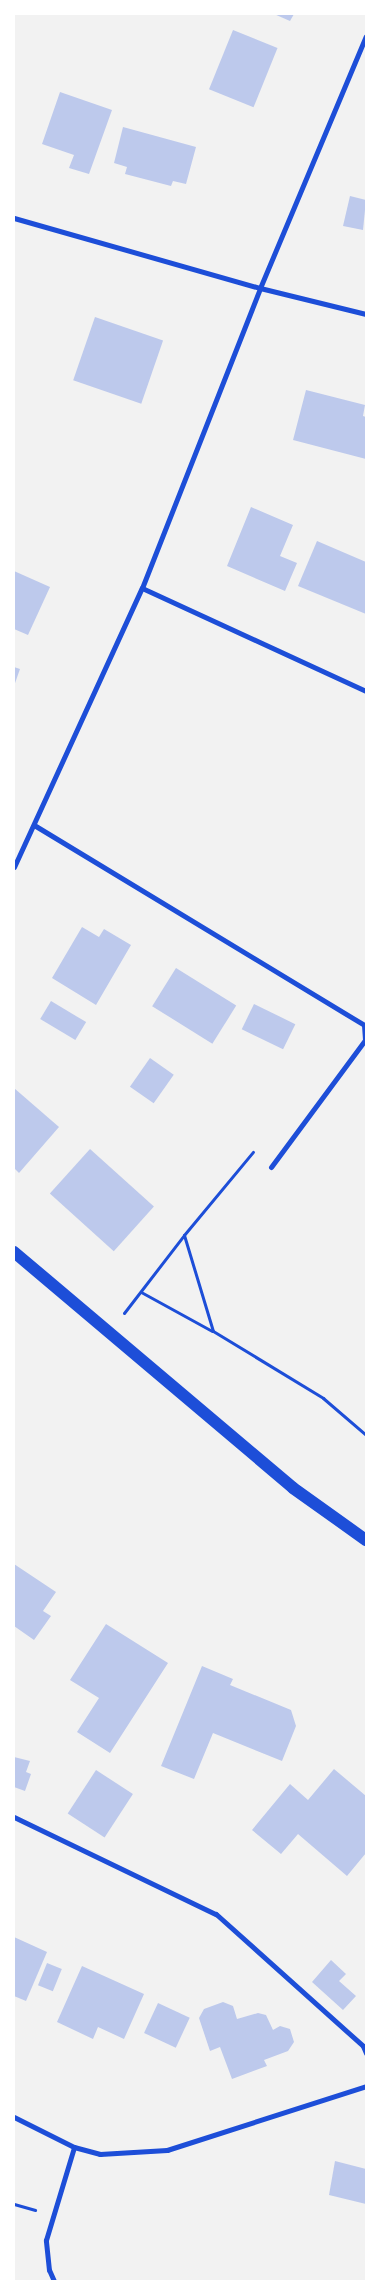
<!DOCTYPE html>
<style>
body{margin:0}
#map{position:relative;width:380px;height:2295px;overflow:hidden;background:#f2f2f2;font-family:"DM Sans",sans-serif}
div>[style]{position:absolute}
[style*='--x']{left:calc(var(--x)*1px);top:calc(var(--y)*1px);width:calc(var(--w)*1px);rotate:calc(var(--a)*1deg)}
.building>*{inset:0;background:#bdc9ec;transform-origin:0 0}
.path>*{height:3px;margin:-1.5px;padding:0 1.5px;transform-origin:1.5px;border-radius:1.5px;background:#1d4ed8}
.minor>*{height:5px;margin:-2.5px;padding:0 2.5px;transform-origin:2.5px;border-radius:2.5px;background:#1d4ed8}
.primary>*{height:12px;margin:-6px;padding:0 6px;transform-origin:6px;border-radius:6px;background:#1d4ed8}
span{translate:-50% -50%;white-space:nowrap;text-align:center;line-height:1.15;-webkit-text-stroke:5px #fff;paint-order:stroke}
.frame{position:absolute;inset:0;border:15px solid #fff;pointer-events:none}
</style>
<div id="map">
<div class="building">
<div style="clip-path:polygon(274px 14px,294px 14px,290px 21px)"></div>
<div style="left:233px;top:30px;width:48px;height:64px;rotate:22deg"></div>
<div style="clip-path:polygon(60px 92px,112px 110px,89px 174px,69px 168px,74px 155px,42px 144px)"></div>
<div style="clip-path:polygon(123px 127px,196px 147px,186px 184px,173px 181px,171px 186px,125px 174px,127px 167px,114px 163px)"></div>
<div style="clip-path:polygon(350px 196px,366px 200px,363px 230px,343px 226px)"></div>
<div style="left:95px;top:317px;width:72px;height:67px;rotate:19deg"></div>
<div style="clip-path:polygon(306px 390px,365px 405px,363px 416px,366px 417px,366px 459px,293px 440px)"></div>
<div style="clip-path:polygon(251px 507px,293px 525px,280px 556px,297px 563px,285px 591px,227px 566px)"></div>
<div style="clip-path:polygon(317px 541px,366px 562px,366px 614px,298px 586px)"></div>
<div style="clip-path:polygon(14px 571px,50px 587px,28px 635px,14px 629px)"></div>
<div style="clip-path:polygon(14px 667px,20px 669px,14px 686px)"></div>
<div style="clip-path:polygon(82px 927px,99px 937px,104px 929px,131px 945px,96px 1005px,52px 978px)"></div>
<div style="left:176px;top:968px;width:71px;height:45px;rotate:32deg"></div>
<div style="left:51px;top:1001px;width:41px;height:21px;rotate:31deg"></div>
<div style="left:254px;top:1004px;width:46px;height:28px;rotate:26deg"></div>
<div style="left:150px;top:1058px;width:29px;height:35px;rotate:35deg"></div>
<div style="clip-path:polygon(14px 1088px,59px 1127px,19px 1173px,14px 1168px)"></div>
<div style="left:90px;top:1149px;width:86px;height:60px;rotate:42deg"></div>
<div style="clip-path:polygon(14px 1564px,56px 1592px,43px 1611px,51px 1616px,34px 1640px,14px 1626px)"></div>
<div style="clip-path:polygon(106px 1624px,168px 1663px,110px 1753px,77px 1732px,99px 1698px,70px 1680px)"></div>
<div style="clip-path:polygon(202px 1666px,233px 1679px,230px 1685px,291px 1710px,296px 1726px,282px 1761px,213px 1733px,194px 1779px,161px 1766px)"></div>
<div style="clip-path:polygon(14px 1757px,30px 1761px,26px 1772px,31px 1774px,25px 1791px,14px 1787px)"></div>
<div style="clip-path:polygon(334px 1769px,366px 1796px,366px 1853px,347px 1876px,298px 1834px,281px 1854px,252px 1830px,290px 1784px,308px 1800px)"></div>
<div style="left:96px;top:1770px;width:44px;height:52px;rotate:33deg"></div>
<div style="clip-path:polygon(14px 1937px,47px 1952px,26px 2001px,14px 1996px)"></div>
<div style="clip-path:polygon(331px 1960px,346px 1974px,339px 1981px,356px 1996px,343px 2010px,312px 1982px)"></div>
<div style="left:47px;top:1963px;width:16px;height:24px;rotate:22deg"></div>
<div style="clip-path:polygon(82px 1966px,144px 1994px,124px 2039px,98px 2027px,93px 2039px,57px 2022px)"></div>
<div style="clip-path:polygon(223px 2002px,233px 2006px,237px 2019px,258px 2013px,266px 2015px,273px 2030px,280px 2026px,290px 2029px,294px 2042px,288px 2051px,264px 2060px,267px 2066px,232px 2079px,220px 2047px,210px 2051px,199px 2018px,204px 2009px)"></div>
<div style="left:158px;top:2003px;width:35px;height:33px;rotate:25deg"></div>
<div style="clip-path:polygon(335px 2161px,366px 2169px,366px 2204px,329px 2195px)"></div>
</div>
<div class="path">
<div style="--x:184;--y:1235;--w:100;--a:73.2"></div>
<div style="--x:213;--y:1331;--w:129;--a:31.3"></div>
<div style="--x:323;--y:1398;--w:57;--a:40.7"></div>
<div style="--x:141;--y:1292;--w:81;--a:28.8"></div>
<div style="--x:124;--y:1313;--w:98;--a:-52.4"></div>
<div style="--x:184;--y:1235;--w:108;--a:-50.3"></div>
<div style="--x:14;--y:2204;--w:22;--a:16"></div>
</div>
<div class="minor">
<div style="--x:14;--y:218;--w:256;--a:15.9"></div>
<div style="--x:260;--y:288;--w:109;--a:13.8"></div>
<div style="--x:142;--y:588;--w:247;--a:24.7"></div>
<div style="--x:34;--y:825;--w:386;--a:31.2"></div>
<div style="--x:364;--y:1025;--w:15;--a:86"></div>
<div style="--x:365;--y:1040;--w:158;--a:126.5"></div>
<div style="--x:14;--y:867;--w:307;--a:-65.4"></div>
<div style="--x:142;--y:588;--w:322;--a:-68.5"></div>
<div style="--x:260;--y:288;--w:273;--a:-67.2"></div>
<div style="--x:14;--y:1817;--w:224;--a:25.7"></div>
<div style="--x:216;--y:1914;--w:198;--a:41.9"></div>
<div style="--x:363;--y:2046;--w:8;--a:67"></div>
<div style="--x:14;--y:2117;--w:67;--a:26.6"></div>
<div style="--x:74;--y:2147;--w:27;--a:15"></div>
<div style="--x:100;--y:2154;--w:67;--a:-3.4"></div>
<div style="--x:167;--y:2150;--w:209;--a:-17.8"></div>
<div style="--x:54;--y:2281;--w:12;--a:-114"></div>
<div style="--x:49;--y:2270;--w:30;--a:-96"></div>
<div style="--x:46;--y:2240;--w:97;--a:-73.2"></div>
</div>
<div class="primary">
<div style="--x:14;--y:1252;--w:365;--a:40.2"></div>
<div style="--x:293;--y:1488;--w:90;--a:35.5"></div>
</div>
<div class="frame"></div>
</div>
